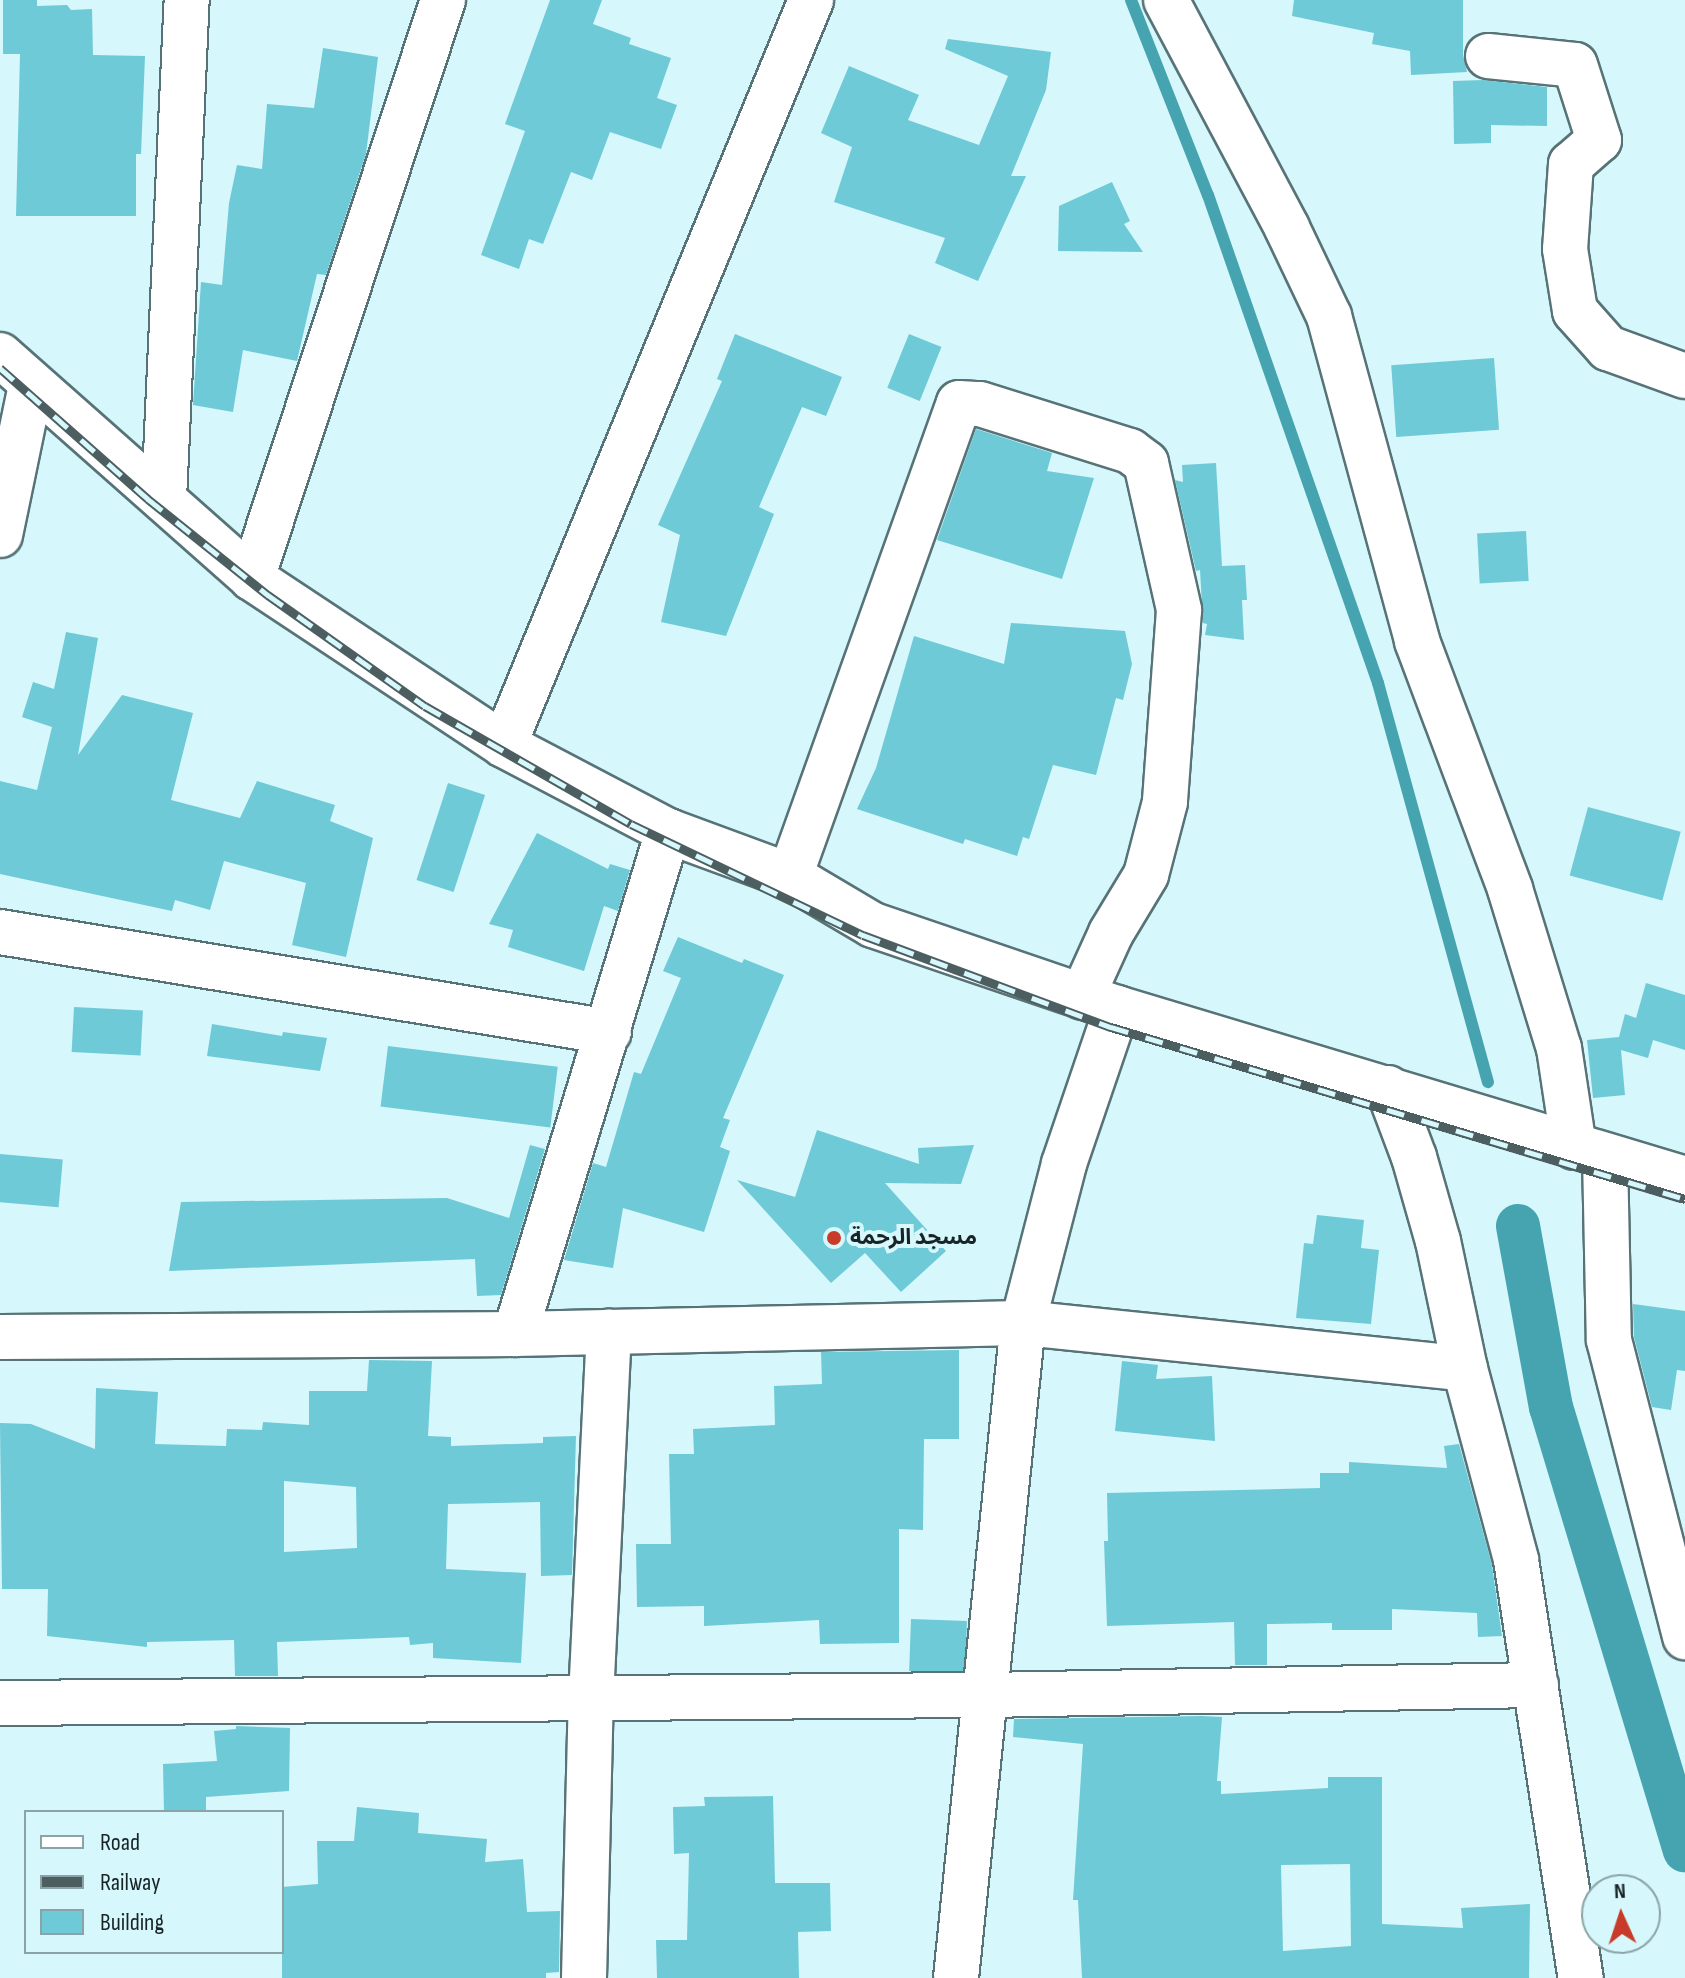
<!DOCTYPE html>
<meta charset="utf-8">
<style>
body{margin:0}
#map{position:relative;width:1685px;height:1978px;overflow:hidden;background:#d6f7fb;font-family:"Sofia Sans Condensed","Noto Sans Arabic",sans-serif}
div>[style]{position:absolute}
[style*='--x']{left:calc(var(--x)*1px);top:calc(var(--y)*1px);width:calc(var(--w)*1px);rotate:calc(var(--a)*1deg)}
.stream>*{height:12px;margin:-6px;padding:0 6px;transform-origin:6px;border-radius:6px;background:#46a4b0}
.canal>*{height:44px;margin:-22px;padding:0 22px;transform-origin:22px;border-radius:22px;background:#46a4b0}
.building>*{inset:0;background:#6ecad6;transform-origin:0 0}
.roads{filter:drop-shadow(2px 0 #577377) drop-shadow(-2px 0 #577377) drop-shadow(0 2px #577377) drop-shadow(0 -2px #577377)}
.street>*{height:44px;margin:-22px;padding:0 22px;transform-origin:22px;border-radius:22px;background:#fff}
.secondary>*{height:44px;margin:-22px;padding:0 22px;transform-origin:22px;border-radius:22px;background:#fff}
.rail>*{height:9px;margin-top:-4.5px;transform-origin:0;background:repeating-linear-gradient(90deg,#d6f7fb 0 18px,#4c5e60 0 36px);box-sizing:border-box;border-block:2px solid #4c5e60}
.dots>*{width:22px;height:22px;translate:-50% -50%;box-sizing:border-box;border:4px solid #d6f7fb;border-radius:50%}
span{translate:-50% -50%;white-space:nowrap;text-align:center;line-height:1.15;-webkit-text-stroke:8px #d6f7fb;paint-order:stroke}
.poi-label{font-size:22px;color:#182426;font-weight:700}
.left{translate:0 -50%;text-align:left}
.legend{position:absolute;left:24px;top:1810px;width:260px;height:144px;box-sizing:border-box;background:#d6f7fb;border:2px solid #8aa3a6;margin:0;padding:10px 14px;list-style:none;font-size:24px;color:#182426}
.legend li{display:flex;align-items:center;gap:16px;height:40px}
.legend b{width:40px;border:2px solid #8aa3a6}
.north{position:absolute;left:1581px;top:1874px;width:80px;height:80px;box-sizing:border-box;background:#d6f7fb;border:2px solid #8aa3a6;border-radius:50%;rotate:357deg;font-size:22px;font-weight:700;line-height:32px;text-align:center;color:#182426}
.north::after{content:'';display:block;margin:auto;width:28px;height:36px;background:#c73b28;clip-path:polygon(50% 0,100% 100%,50% 72%,0 100%)}
</style>
<div id="map">
<div class="stream">
<div style="--x:1131;--y:0;--w:210;--a:68.5"></div>
<div style="--x:1208;--y:195;--w:517;--a:70.79"></div>
<div style="--x:1378;--y:683;--w:414;--a:74.6"></div>
</div>
<div class="canal">
<div style="--x:1518;--y:1226;--w:184;--a:79.7"></div>
<div style="--x:1551;--y:1407;--w:463;--a:73.2"></div>
</div>
<div class="building">
<div style="clip-path:polygon(3px 0,37px 0,37px 6px,67px 5px,71px 10px,92px 9px,93px 55px,145px 56px,141px 154px,136px 154px,136px 216px,16px 216px,20px 54px,3px 54px)"></div>
<div style="clip-path:polygon(550px 0,602px 0,593px 24px,631px 38px,629px 44px,671px 58px,657px 98px,677px 105px,661px 149px,610px 132px,592px 180px,571px 172px,543px 244px,529px 239px,519px 269px,481px 255px,525px 131px,505px 124px)"></div>
<div style="clip-path:polygon(1294px 0,1463px 0,1463px 54px,1467px 72px,1411px 75px,1410px 51px,1372px 44px,1374px 33px,1292px 16px)"></div>
<div style="clip-path:polygon(948px 39px,1051px 52px,1046px 90px,1011px 176px,1026px 176px,978px 281px,935px 263px,945px 238px,834px 202px,852px 147px,821px 133px,849px 66px,919px 95px,908px 120px,979px 145px,1008px 76px,945px 49px)"></div>
<div style="clip-path:polygon(323px 48px,378px 57px,366px 154px,326px 275px,317px 274px,297px 361px,243px 350px,233px 412px,193px 405px,201px 282px,222px 285px,229px 203px,237px 165px,262px 169px,267px 104px,314px 108px)"></div>
<div style="clip-path:polygon(1484px 80px,1547px 87px,1547px 126px,1491px 125px,1491px 143px,1454px 144px,1453px 81px)"></div>
<div style="clip-path:polygon(1112px 182px,1130px 221px,1124px 224px,1143px 252px,1058px 251px,1059px 206px)"></div>
<div style="clip-path:polygon(735px 334px,842px 377px,826px 416px,802px 407px,759px 507px,774px 514px,726px 636px,661px 622px,680px 535px,658px 525px,722px 381px,717px 379px)"></div>
<div style="left:909px;top:334px;width:35px;height:58px;rotate:22deg"></div>
<div style="left:1494px;top:358px;width:72px;height:103px;rotate:86deg"></div>
<div style="clip-path:polygon(976px 429px,1052px 453px,1047px 471px,1094px 478px,1062px 579px,937px 540px)"></div>
<div style="clip-path:polygon(1216px 463px,1222px 566px,1245px 565px,1247px 600px,1242px 600px,1244px 640px,1205px 635px,1207px 624px,1203px 623px,1200px 570px,1196px 571px,1175px 480px,1183px 482px,1182px 465px)"></div>
<div style="left:1526px;top:531px;width:50px;height:49px;rotate:87deg"></div>
<div style="clip-path:polygon(1011px 623px,1125px 631px,1132px 664px,1123px 700px,1116px 698px,1096px 775px,1053px 765px,1029px 839px,1023px 837px,1017px 856px,965px 839px,963px 844px,857px 809px,876px 768px,914px 636px,1004px 664px)"></div>
<div style="clip-path:polygon(66px 632px,98px 638px,78px 755px,122px 695px,193px 713px,171px 800px,240px 818px,257px 781px,335px 805px,330px 821px,373px 838px,346px 957px,292px 945px,306px 883px,224px 861px,210px 910px,175px 900px,172px 911px,0 874px,0 781px,37px 790px,52px 727px,22px 717px,33px 682px,54px 689px)"></div>
<div style="left:448px;top:783px;width:39px;height:102px;rotate:18deg"></div>
<div style="left:1588px;top:807px;width:96px;height:71px;rotate:15deg"></div>
<div style="clip-path:polygon(537px 833px,608px 869px,610px 864px,630px 870px,618px 911px,604px 906px,584px 971px,508px 947px,513px 930px,489px 924px)"></div>
<div style="clip-path:polygon(678px 937px,742px 963px,744px 959px,784px 975px,723px 1118px,730px 1120px,720px 1147px,730px 1151px,704px 1232px,623px 1208px,613px 1268px,564px 1260px,593px 1163px,606px 1167px,634px 1072px,641px 1074px,681px 978px,663px 971px)"></div>
<div style="clip-path:polygon(1646px 983px,1685px 995px,1685px 1050px,1653px 1040px,1648px 1058px,1621px 1050px,1625px 1095px,1593px 1098px,1587px 1040px,1619px 1037px,1625px 1014px,1636px 1018px)"></div>
<div style="left:74px;top:1007px;width:69px;height:45px;rotate:3deg"></div>
<div style="clip-path:polygon(212px 1024px,282px 1036px,283px 1032px,327px 1038px,320px 1071px,207px 1056px)"></div>
<div style="left:388px;top:1046px;width:171px;height:61px;rotate:7deg"></div>
<div style="clip-path:polygon(817px 1130px,919px 1164px,918px 1148px,974px 1145px,961px 1184px,885px 1183px,946px 1251px,901px 1292px,865px 1253px,831px 1283px,737px 1180px,795px 1197px)"></div>
<div style="clip-path:polygon(530px 1145px,545px 1149px,501px 1295px,477px 1296px,475px 1259px,169px 1271px,181px 1202px,447px 1198px,509px 1218px)"></div>
<div style="left:0;top:1154px;width:63px;height:48px;rotate:5deg"></div>
<div style="clip-path:polygon(1317px 1215px,1364px 1220px,1361px 1248px,1379px 1250px,1371px 1324px,1296px 1318px,1304px 1243px,1313px 1244px)"></div>
<div style="clip-path:polygon(1633px 1304px,1685px 1311px,1685px 1371px,1677px 1370px,1671px 1410px,1652px 1407px,1634px 1337px)"></div>
<div style="clip-path:polygon(959px 1350px,959px 1439px,924px 1439px,923px 1530px,899px 1529px,899px 1643px,820px 1644px,819px 1620px,704px 1626px,704px 1606px,637px 1607px,636px 1544px,671px 1544px,669px 1454px,694px 1454px,693px 1429px,775px 1425px,774px 1386px,822px 1384px,821px 1352px)"></div>
<div style="clip-path:polygon(evenodd,369px 1360px,432px 1361px,428px 1436px,451px 1437px,451px 1446px,543px 1443px,543px 1437px,576px 1436px,572px 1575px,541px 1576px,540px 1502px,448px 1504px,446px 1569px,526px 1573px,521px 1663px,433px 1658px,433px 1643px,410px 1645px,409px 1637px,277px 1642px,278px 1676px,235px 1676px,234px 1640px,147px 1642px,147px 1647px,47px 1636px,48px 1589px,2px 1589px,0 1423px,31px 1424px,95px 1449px,96px 1388px,158px 1392px,155px 1444px,226px 1446px,227px 1429px,262px 1430px,263px 1422px,309px 1425px,309px 1391px,367px 1391px,369px 1360px,284px 1481px,356px 1487px,357px 1548px,284px 1552px,284px 1481px)"></div>
<div style="clip-path:polygon(1122px 1361px,1158px 1365px,1156px 1379px,1212px 1376px,1215px 1441px,1115px 1431px)"></div>
<div style="clip-path:polygon(1459px 1444px,1492px 1565px,1502px 1636px,1478px 1637px,1477px 1613px,1392px 1609px,1392px 1630px,1332px 1630px,1332px 1623px,1267px 1624px,1267px 1665px,1235px 1665px,1234px 1622px,1107px 1626px,1104px 1541px,1108px 1541px,1107px 1493px,1320px 1488px,1320px 1473px,1349px 1473px,1349px 1462px,1447px 1468px,1444px 1446px)"></div>
<div style="left:911px;top:1619px;width:56px;height:52px;rotate:2deg"></div>
<div style="clip-path:polygon(evenodd,1202px 1716px,1222px 1717px,1217px 1781px,1221px 1781px,1221px 1794px,1328px 1788px,1328px 1777px,1382px 1777px,1382px 1924px,1463px 1928px,1461px 1908px,1530px 1904px,1529px 1978px,1082px 1978px,1078px 1900px,1073px 1900px,1083px 1744px,1013px 1737px,1014px 1719px,1202px 1716px,1350px 1864px,1351px 1946px,1283px 1951px,1281px 1865px,1350px 1864px)"></div>
<div style="clip-path:polygon(236px 1726px,290px 1728px,289px 1791px,206px 1797px,206px 1812px,164px 1812px,163px 1764px,217px 1761px,214px 1731px,236px 1729px)"></div>
<div style="clip-path:polygon(773px 1796px,775px 1883px,830px 1883px,831px 1931px,798px 1932px,799px 1978px,657px 1978px,656px 1940px,687px 1940px,689px 1853px,674px 1854px,673px 1807px,705px 1806px,704px 1797px)"></div>
<div style="clip-path:polygon(357px 1807px,419px 1813px,418px 1833px,487px 1839px,485px 1862px,523px 1859px,527px 1912px,560px 1911px,559px 1972px,546px 1973px,546px 1978px,282px 1978px,282px 1887px,318px 1884px,317px 1841px,354px 1841px)"></div>
</div>
<div class="roads">
<div class="street">
<div style="--x:1166;--y:0;--w:258;--a:62"></div>
<div style="--x:1287;--y:228;--w:98;--a:64.5"></div>
<div style="--x:1329;--y:316;--w:337;--a:74.8"></div>
<div style="--x:1417;--y:641;--w:265;--a:69.4"></div>
<div style="--x:1510;--y:889;--w:166;--a:72.9"></div>
<div style="--x:1559;--y:1048;--w:100;--a:81.4"></div>
<div style="--x:1488;--y:56;--w:87;--a:5.9"></div>
<div style="--x:1575;--y:65;--w:79;--a:72.3"></div>
<div style="--x:1599;--y:140;--w:37;--a:139"></div>
<div style="--x:1571;--y:164;--w:85;--a:94"></div>
<div style="--x:1565;--y:249;--w:63;--a:80.8"></div>
<div style="--x:1575;--y:311;--w:50;--a:48.3"></div>
<div style="--x:1608;--y:348;--w:82;--a:20"></div>
<div style="--x:164;--y:499;--w:500;--a:-87.4"></div>
<div style="--x:0;--y:535;--w:153;--a:-78.3"></div>
<div style="--x:252;--y:578;--w:609;--a:-71.71"></div>
<div style="--x:504;--y:745;--w:806;--a:-67.6"></div>
<div style="--x:790;--y:876;--w:502;--a:-70.34"></div>
<div style="--x:959;--y:403;--w:21;--a:3"></div>
<div style="--x:980;--y:404;--w:157;--a:17.4"></div>
<div style="--x:1130;--y:451;--w:20;--a:37"></div>
<div style="--x:1146;--y:463;--w:151;--a:77.3"></div>
<div style="--x:1179;--y:610;--w:193;--a:94.2"></div>
<div style="--x:1165;--y:802;--w:75;--a:104.6"></div>
<div style="--x:1146;--y:875;--w:68;--a:121.1"></div>
<div style="--x:1111;--y:933;--w:70;--a:114.4"></div>
<div style="--x:0;--y:932;--w:617;--a:9.32"></div>
<div style="--x:1117;--y:1008;--w:593;--a:16.75"></div>
<div style="--x:1388;--y:1088;--w:74;--a:69.4"></div>
<div style="--x:1414;--y:1157;--w:87;--a:74.1"></div>
<div style="--x:1438;--y:1241;--w:131;--a:78.1"></div>
<div style="--x:1465;--y:1369;--w:198;--a:75"></div>
<div style="--x:1516;--y:1560;--w:423;--a:81.2"></div>
<div style="--x:1605;--y:1156;--w:184;--a:88.8"></div>
<div style="--x:1609;--y:1340;--w:307;--a:75.6"></div>
<div style="--x:515;--y:1334;--w:526;--a:-73.08"></div>
<div style="--x:0;--y:1337;--w:515;--a:-0.33"></div>
<div style="--x:515;--y:1334;--w:508;--a:-1.24"></div>
<div style="--x:1023;--y:1323;--w:444;--a:5.9"></div>
<div style="--x:0;--y:1703;--w:985;--a:-0.47"></div>
<div style="--x:985;--y:1695;--w:551;--a:-1.04"></div>
<div style="--x:584;--y:1978;--w:280;--a:-88.6"></div>
<div style="--x:591;--y:1698;--w:367;--a:-87.2"></div>
</div>
<div class="secondary">
<div style="--x:0;--y:355;--w:337;--a:41.5"></div>
<div style="--x:252;--y:578;--w:302;--a:33.5"></div>
<div style="--x:504;--y:745;--w:185;--a:27.7"></div>
<div style="--x:668;--y:831;--w:130;--a:20.2"></div>
<div style="--x:790;--y:876;--w:96;--a:30.6"></div>
<div style="--x:873;--y:925;--w:258;--a:18.8"></div>
<div style="--x:1117;--y:1008;--w:165;--a:108.8"></div>
<div style="--x:1064;--y:1164;--w:164;--a:104.5"></div>
<div style="--x:1023;--y:1323;--w:658;--a:95.84"></div>
</div>
</div>
<div class="rail">
<div style="--x:0;--y:368;--w:198;--a:41.5"></div>
<div style="--x:148;--y:499;--w:154;--a:38.7"></div>
<div style="--x:268;--y:595;--w:192;--a:35.3"></div>
<div style="--x:425;--y:706;--w:237;--a:29.8"></div>
<div style="--x:631;--y:824;--w:257;--a:25.6"></div>
<div style="--x:863;--y:935;--w:265;--a:20.4"></div>
<div style="--x:1111;--y:1027;--w:599;--a:16.68"></div>
</div>
<div class="dots">
<div style="left:834px;top:1238px;background:#c73b28"></div>
</div>
<div class="poi-label">
<span class="left" style="left:850px;top:1238px">مسجد الرحمة</span>
</div>
<ul class="legend">
<li><b style="height:10px;background:#fff"></b>Road</li>
<li><b style="height:10px;background:#4c5e60"></b>Railway</li>
<li><b style="height:22px;background:#6ecad6"></b>Building</li>
</ul>
<div class="north">N</div>
</div>
